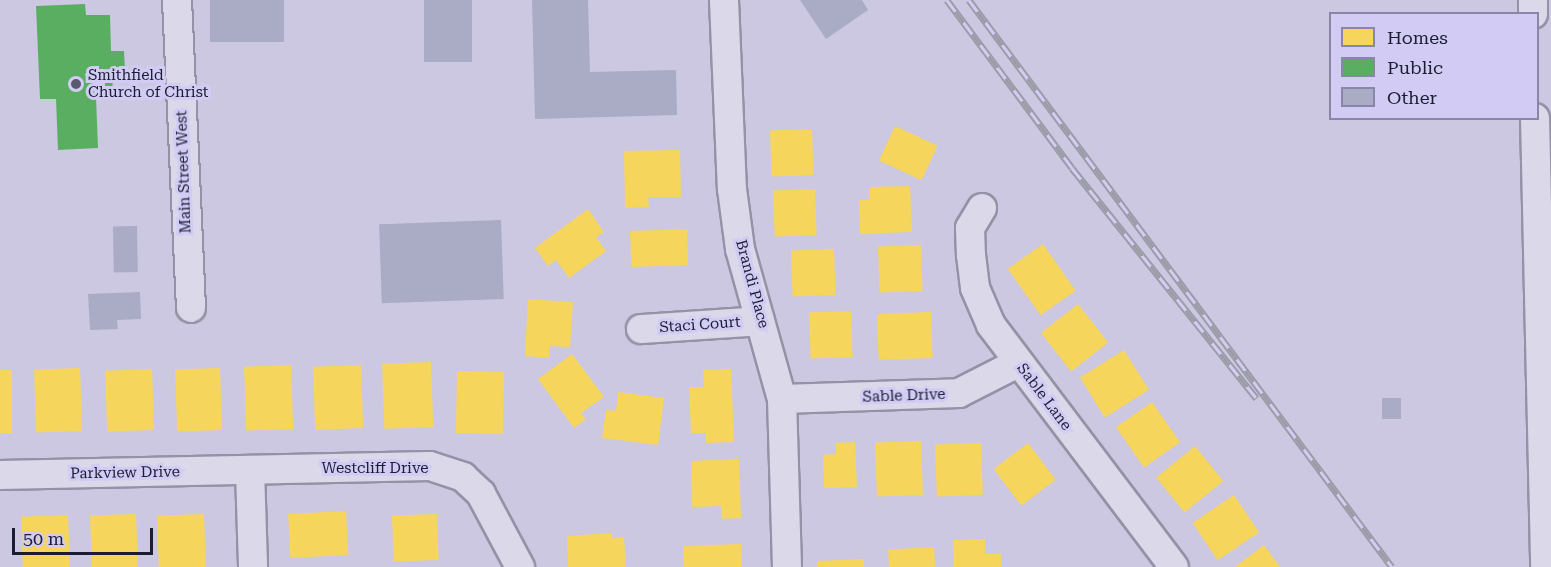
<!DOCTYPE html>
<style>
body{margin:0}
#map{position:relative;width:1551px;height:567px;overflow:hidden;background:#ccc8e2;font-family:"Roboto Serif",serif}
div>[style]{position:absolute}
[style*='--x']{left:calc(var(--x)*1px);top:calc(var(--y)*1px);width:calc(var(--w)*1px);rotate:calc(var(--a)*1deg)}
.homes>*{inset:0;background:#f6d55c;transform-origin:0 0}
.public>*{inset:0;background:#5aae61}
.building>*{inset:0;background:#aaabc5;transform-origin:0 0}
.roads{filter:drop-shadow(2px 0 #9392a6) drop-shadow(-2px 0 #9392a6) drop-shadow(0 2px #9392a6) drop-shadow(0 -2px #9392a6)}
.minor>*{height:28px;margin:-14px;padding:0 14px;transform-origin:14px;border-radius:14px;background:#dbd9e9}
.rail>*{height:7px;margin-top:-3.5px;transform-origin:0;background:repeating-linear-gradient(90deg,#d2ccf4 0 14px,#9c9ba8 0 28px);box-sizing:border-box;border-block:2px solid #9c9ba8}
.dots>*{width:16px;height:16px;translate:-50% -50%;box-sizing:border-box;border:3px solid #d2ccf4;border-radius:50%}
span{translate:-50% -50%;white-space:nowrap;text-align:center;line-height:1.15;-webkit-text-stroke:6px #d2ccf4;paint-order:stroke}
.poi-label{font-size:15px;color:#1b1d33}
.left{translate:0 -50%;text-align:left}
.street-label{font-size:15px;color:#1b1d33}
.legend{position:absolute;left:1329px;top:12px;width:210px;height:108px;box-sizing:border-box;background:#d2ccf4;border:2px solid #8986a7;margin:0;padding:8px 10px;list-style:none;font-size:18px;color:#1b1d33}
.legend li{display:flex;align-items:center;gap:12px;height:30px}
.legend b{width:30px;border:2px solid #8986a7}
.scale{position:absolute;left:12px;top:528px;width:141px;height:27px;box-sizing:border-box;border:3px solid #1b1d33;border-top:0;padding-left:8px;font-size:18px;line-height:21px;white-space:nowrap;color:#1b1d33;-webkit-text-stroke:4px #d2ccf4;paint-order:stroke}
</style>
<div id="map">
<div class="homes">
<div style="left:895px;top:126px;width:47px;height:38px;rotate:25deg"></div>
<div style="left:812px;top:129px;width:46px;height:42px;rotate:88deg"></div>
<div style="clip-path:polygon(680px 150px,681px 197px,648px 197px,649px 207px,625px 208px,624px 151px)"></div>
<div style="clip-path:polygon(910px 186px,912px 232px,860px 234px,859px 200px,869px 200px,869px 187px)"></div>
<div style="left:815px;top:189px;width:46px;height:42px;rotate:88deg"></div>
<div style="clip-path:polygon(588px 209px,604px 232px,596px 237px,606px 251px,569px 278px,556px 260px,548px 266px,535px 248px)"></div>
<div style="left:687px;top:229px;width:36px;height:57px;rotate:88deg"></div>
<div style="left:1043px;top:244px;width:57px;height:43px;rotate:55deg"></div>
<div style="left:921px;top:245px;width:46px;height:43px;rotate:88deg"></div>
<div style="left:834px;top:249px;width:46px;height:43px;rotate:88deg"></div>
<div style="clip-path:polygon(528px 299px,573px 302px,570px 347px,550px 346px,549px 358px,525px 356px)"></div>
<div style="left:1078px;top:304px;width:49px;height:47px;rotate:52deg"></div>
<div style="left:851px;top:311px;width:46px;height:42px;rotate:88deg"></div>
<div style="left:931px;top:312px;width:46px;height:54px;rotate:88deg"></div>
<div style="left:1124px;top:350px;width:47px;height:52px;rotate:58deg"></div>
<div style="clip-path:polygon(572px 354px,604px 397px,581px 413px,586px 419px,574px 428px,538px 379px)"></div>
<div style="left:431px;top:362px;width:65px;height:49px;rotate:88deg"></div>
<div style="left:291px;top:365px;width:64px;height:47px;rotate:88deg"></div>
<div style="left:361px;top:365px;width:63px;height:48px;rotate:88deg"></div>
<div style="left:80px;top:368px;width:63px;height:46px;rotate:88deg"></div>
<div style="left:220px;top:368px;width:62px;height:45px;rotate:88deg"></div>
<div style="left:152px;top:369px;width:61px;height:47px;rotate:88deg"></div>
<div style="clip-path:polygon(731px 369px,734px 442px,706px 443px,706px 433px,691px 433px,689px 387px,704px 387px,703px 370px)"></div>
<div style="left:0;top:370px;width:12px;height:63px"></div>
<div style="left:457px;top:371px;width:47px;height:62px;rotate:1deg"></div>
<div style="clip-path:polygon(618px 392px,664px 398px,658px 445px,602px 438px,606px 410px,616px 411px)"></div>
<div style="left:1152px;top:402px;width:49px;height:44px;rotate:55deg"></div>
<div style="left:921px;top:441px;width:54px;height:46px;rotate:88deg"></div>
<div style="clip-path:polygon(855px 442px,857px 487px,824px 488px,823px 455px,836px 454px,836px 443px)"></div>
<div style="left:981px;top:443px;width:52px;height:46px;rotate:88deg"></div>
<div style="left:1028px;top:443px;width:46px;height:43px;rotate:53deg"></div>
<div style="left:1195px;top:446px;width:45px;height:50px;rotate:51deg"></div>
<div style="clip-path:polygon(739px 459px,741px 518px,722px 519px,721px 506px,692px 507px,691px 461px)"></div>
<div style="left:1234px;top:495px;width:45px;height:50px;rotate:56deg"></div>
<div style="left:346px;top:511px;width:44px;height:58px;rotate:87deg"></div>
<div style="left:136px;top:514px;width:53px;height:46px;rotate:88deg"></div>
<div style="left:204px;top:514px;width:53px;height:47px;rotate:88deg"></div>
<div style="left:437px;top:514px;width:46px;height:45px;rotate:88deg"></div>
<div style="left:68px;top:515px;width:52px;height:47px;rotate:88deg"></div>
<div style="clip-path:polygon(612px 533px,612px 538px,624px 537px,626px 567px,568px 567px,567px 536px)"></div>
<div style="clip-path:polygon(985px 539px,985px 554px,1001px 554px,1001px 567px,954px 567px,953px 540px)"></div>
<div style="left:741px;top:544px;width:23px;height:58px;rotate:88deg"></div>
<div style="clip-path:polygon(1264px 545px,1280px 567px,1235px 567px)"></div>
<div style="left:934px;top:547px;width:20px;height:46px;rotate:87deg"></div>
<div style="clip-path:polygon(864px 559px,864px 567px,817px 567px,817px 561px)"></div>
</div>
<div class="public">
<div style="clip-path:polygon(85px 4px,86px 15px,110px 15px,111px 51px,124px 51px,125px 71px,112px 71px,113px 96px,96px 97px,98px 148px,58px 150px,56px 99px,40px 99px,36px 6px)"></div>
</div>
<div class="building">
<div style="left:210px;top:0;width:74px;height:42px"></div>
<div style="left:424px;top:0;width:48px;height:62px"></div>
<div style="clip-path:polygon(532px 0,588px 0,590px 72px,676px 70px,677px 115px,535px 119px)"></div>
<div style="clip-path:polygon(800px 0,862px 0,868px 10px,826px 39px)"></div>
<div style="left:501px;top:220px;width:79px;height:122px;rotate:88deg"></div>
<div style="left:137px;top:226px;width:46px;height:24px;rotate:89deg"></div>
<div style="clip-path:polygon(140px 292px,141px 319px,117px 320px,118px 329px,90px 330px,88px 294px)"></div>
<div style="left:1382px;top:398px;width:19px;height:21px"></div>
</div>
<div class="roads">
<div class="minor">
<div style="--x:177;--y:0;--w:308;--a:87.4"></div>
<div style="--x:724;--y:0;--w:189;--a:87.6"></div>
<div style="--x:732;--y:189;--w:61;--a:82.4"></div>
<div style="--x:740;--y:249;--w:156;--a:74.4"></div>
<div style="--x:782;--y:399;--w:168;--a:88.3"></div>
<div style="--x:1533;--y:0;--w:14;--a:90"></div>
<div style="--x:1535;--y:118;--w:449;--a:88.7"></div>
<div style="--x:982;--y:208;--w:23;--a:121"></div>
<div style="--x:970;--y:228;--w:27;--a:88"></div>
<div style="--x:971;--y:255;--w:33;--a:83"></div>
<div style="--x:975;--y:288;--w:40;--a:66.6"></div>
<div style="--x:991;--y:325;--w:303;--a:52.9"></div>
<div style="--x:641;--y:329;--w:119;--a:-3.8"></div>
<div style="--x:782;--y:399;--w:177;--a:-1.9"></div>
<div style="--x:959;--y:393;--w:66;--a:-27"></div>
<div style="--x:250;--y:470;--w:97;--a:88.2"></div>
<div style="--x:0;--y:475;--w:430;--a:-1.2"></div>
<div style="--x:430;--y:466;--w:35;--a:18"></div>
<div style="--x:463;--y:477;--w:25;--a:43"></div>
<div style="--x:481;--y:494;--w:83;--a:61.9"></div>
</div>
</div>
<div class="rail">
<div style="--x:947;--y:0;--w:209;--a:53.3"></div>
<div style="--x:1072;--y:168;--w:295;--a:51.3"></div>
<div style="--x:969;--y:0;--w:707;--a:53.28"></div>
</div>
<div class="dots">
<div style="left:76px;top:84px;background:#595970"></div>
</div>
<div class="poi-label">
<span class="left" style="left:88px;top:84px">Smithfield<br>Church of Christ</span>
</div>
<div class="street-label">
<span style="left:184px;top:172px;rotate:-92deg">Main Street West</span>
<span style="left:752px;top:284px;rotate:75deg">Brandi Place</span>
<span style="left:700px;top:325px;rotate:-4deg">Staci Court</span>
<span style="left:904px;top:396px;rotate:-2deg">Sable Drive</span>
<span style="left:1044px;top:397px;rotate:53deg">Sable Lane</span>
<span style="left:375px;top:469px">Westcliff Drive</span>
<span style="left:125px;top:473px;rotate:-1deg">Parkview Drive</span>
</div>
<ul class="legend">
<li><b style="height:16px;background:#f6d55c"></b>Homes</li>
<li><b style="height:16px;background:#5aae61"></b>Public</li>
<li><b style="height:16px;background:#aaabc5"></b>Other</li>
</ul>
<div class="scale">50 m</div>
</div>
